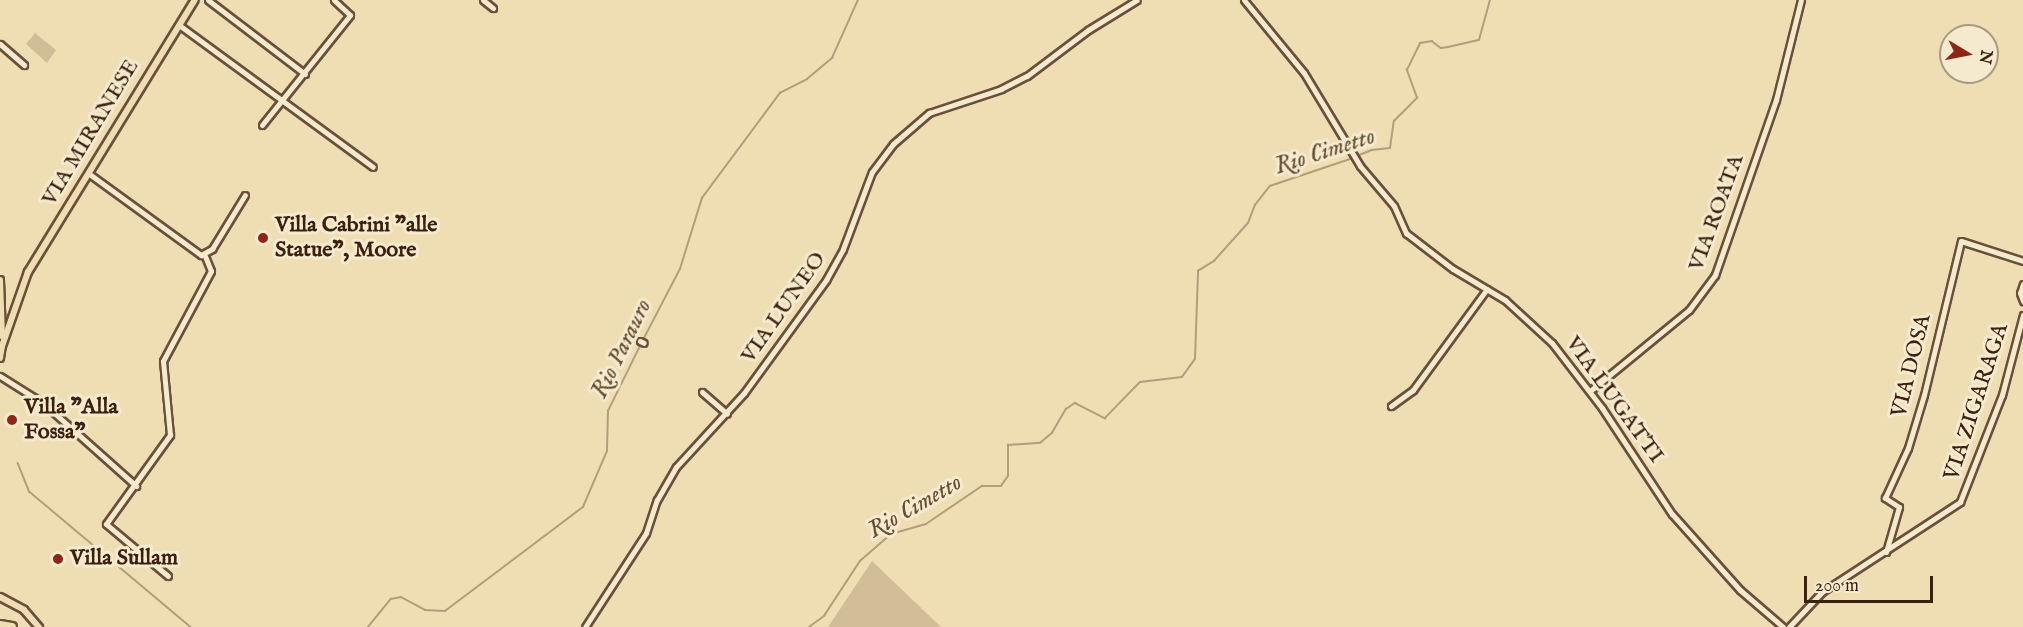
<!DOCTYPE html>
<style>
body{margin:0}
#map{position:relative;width:2023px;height:627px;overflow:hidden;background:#efdeb4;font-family:"IM FELL English",serif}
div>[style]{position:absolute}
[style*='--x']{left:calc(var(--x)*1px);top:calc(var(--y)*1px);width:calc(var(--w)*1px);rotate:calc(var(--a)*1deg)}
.green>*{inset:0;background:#d1be98}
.stream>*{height:1.5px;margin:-0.75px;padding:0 0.75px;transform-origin:0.75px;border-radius:0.75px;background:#b29e7c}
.roads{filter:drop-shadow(2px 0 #6a5039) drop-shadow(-2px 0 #6a5039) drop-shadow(0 2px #6a5039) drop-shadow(0 -2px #6a5039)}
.minor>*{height:5px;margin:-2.5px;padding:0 2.5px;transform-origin:2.5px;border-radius:2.5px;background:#f5eace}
.major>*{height:6px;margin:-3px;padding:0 3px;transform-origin:3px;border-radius:3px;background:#efdeb4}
.highway>*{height:8px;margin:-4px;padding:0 4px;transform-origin:4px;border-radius:4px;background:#efdeb4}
.dots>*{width:16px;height:16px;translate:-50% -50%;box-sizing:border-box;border:3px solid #f5eace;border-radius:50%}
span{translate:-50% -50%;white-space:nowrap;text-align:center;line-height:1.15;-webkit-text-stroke:6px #f5eace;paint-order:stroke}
.street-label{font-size:22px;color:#3d2110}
.poi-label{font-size:22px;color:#3d2110;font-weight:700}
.left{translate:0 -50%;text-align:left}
.water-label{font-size:24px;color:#664d36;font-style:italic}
.north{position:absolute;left:1939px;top:24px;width:60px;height:60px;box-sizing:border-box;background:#f5eace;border:2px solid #ab9a82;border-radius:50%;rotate:100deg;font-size:16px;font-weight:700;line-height:24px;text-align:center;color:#3d2110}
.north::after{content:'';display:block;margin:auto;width:21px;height:27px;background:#8f2418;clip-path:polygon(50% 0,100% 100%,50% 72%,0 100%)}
.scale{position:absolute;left:1804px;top:576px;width:129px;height:27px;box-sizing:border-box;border:3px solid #3d2110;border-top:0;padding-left:8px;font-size:18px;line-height:21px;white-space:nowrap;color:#3d2110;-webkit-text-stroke:4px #f5eace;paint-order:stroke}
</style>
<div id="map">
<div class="green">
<div style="clip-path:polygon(35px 33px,56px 50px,47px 63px,26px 44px)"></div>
<div style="clip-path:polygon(872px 561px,941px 627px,828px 627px)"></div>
</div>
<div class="stream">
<div style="--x:1357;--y:156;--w:16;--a:-22"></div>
<div style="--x:1372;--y:150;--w:18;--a:-6"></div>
<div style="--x:1390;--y:148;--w:27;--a:-82"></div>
<div style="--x:1394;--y:121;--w:33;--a:-45"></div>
<div style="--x:1417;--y:98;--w:30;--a:-110"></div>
<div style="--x:1407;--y:70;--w:30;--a:-64"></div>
<div style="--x:1420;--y:43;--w:12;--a:-9"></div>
<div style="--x:1432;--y:41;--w:11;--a:38"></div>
<div style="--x:1441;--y:48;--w:7;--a:-8"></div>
<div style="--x:1448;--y:47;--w:32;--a:-13"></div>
<div style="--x:1479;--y:40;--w:41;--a:-74.6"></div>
<div style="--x:643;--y:340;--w:80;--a:-62.5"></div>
<div style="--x:680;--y:269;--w:74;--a:-72.8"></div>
<div style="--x:702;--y:198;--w:131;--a:-53.4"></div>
<div style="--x:780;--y:93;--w:30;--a:-27"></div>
<div style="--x:807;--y:79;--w:33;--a:-40"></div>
<div style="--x:832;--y:58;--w:64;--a:-65.9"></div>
<div style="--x:18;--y:463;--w:31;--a:68"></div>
<div style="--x:30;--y:492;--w:210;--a:40"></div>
<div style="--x:368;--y:627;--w:36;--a:-51"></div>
<div style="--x:391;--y:599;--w:10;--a:-11"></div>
<div style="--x:401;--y:597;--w:27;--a:28"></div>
<div style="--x:425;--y:610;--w:20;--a:3"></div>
<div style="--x:445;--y:611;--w:173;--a:-37"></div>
<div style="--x:583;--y:507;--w:61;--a:-66.8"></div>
<div style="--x:607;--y:451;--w:40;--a:-88.6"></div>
<div style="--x:608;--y:411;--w:75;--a:-63.8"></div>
<div style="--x:809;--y:627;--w:19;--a:-36"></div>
<div style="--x:824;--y:616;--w:66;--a:-56.8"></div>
<div style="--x:860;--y:561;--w:41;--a:-41.1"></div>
<div style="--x:891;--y:534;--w:36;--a:-16"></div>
<div style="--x:926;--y:524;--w:68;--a:-34.2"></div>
<div style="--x:982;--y:486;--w:19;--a:0"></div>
<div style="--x:1001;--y:486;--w:12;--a:-55"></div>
<div style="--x:1008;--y:476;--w:31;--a:-90"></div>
<div style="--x:1008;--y:445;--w:32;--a:-4"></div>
<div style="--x:1040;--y:443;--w:16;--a:-40"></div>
<div style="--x:1052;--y:433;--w:28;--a:-60"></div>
<div style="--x:1066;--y:409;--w:11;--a:-34"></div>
<div style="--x:1075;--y:403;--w:34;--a:27"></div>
<div style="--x:1105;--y:418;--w:50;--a:-45.8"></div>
<div style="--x:1140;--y:382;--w:42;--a:-6.8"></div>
<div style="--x:1182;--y:377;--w:22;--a:-54"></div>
<div style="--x:1195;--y:359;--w:88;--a:-88"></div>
<div style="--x:1198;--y:271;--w:19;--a:-32"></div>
<div style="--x:1214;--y:261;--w:51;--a:-48.2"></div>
<div style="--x:1248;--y:223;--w:19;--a:-69"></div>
<div style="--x:1255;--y:205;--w:24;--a:-52"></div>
<div style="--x:1270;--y:186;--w:88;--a:-18.6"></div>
</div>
<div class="roads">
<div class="minor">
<div style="--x:208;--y:0;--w:122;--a:37.3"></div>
<div style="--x:483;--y:0;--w:13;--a:39"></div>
<div style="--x:1244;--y:0;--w:94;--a:50.6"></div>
<div style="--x:1304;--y:73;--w:109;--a:58.9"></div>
<div style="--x:1360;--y:166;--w:52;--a:49.6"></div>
<div style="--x:1394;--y:206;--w:30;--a:66"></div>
<div style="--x:1406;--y:233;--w:59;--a:37.5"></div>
<div style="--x:1453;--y:269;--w:61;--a:30.8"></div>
<div style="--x:1505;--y:300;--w:64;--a:42.5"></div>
<div style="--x:1552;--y:343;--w:82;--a:52.4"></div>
<div style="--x:1602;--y:408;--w:127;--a:56.6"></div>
<div style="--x:1672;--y:514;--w:102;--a:48.2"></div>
<div style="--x:1740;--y:590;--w:57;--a:40.7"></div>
<div style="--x:179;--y:25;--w:240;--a:36.2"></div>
<div style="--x:0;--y:44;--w:32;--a:41"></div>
<div style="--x:262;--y:125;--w:141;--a:-51.3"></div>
<div style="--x:350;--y:15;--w:22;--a:-137"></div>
<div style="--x:88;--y:173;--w:140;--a:36"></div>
<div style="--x:201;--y:255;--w:13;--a:-29"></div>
<div style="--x:212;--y:249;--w:63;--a:-58.6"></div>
<div style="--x:2023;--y:284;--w:9;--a:108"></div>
<div style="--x:2020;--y:293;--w:9;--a:69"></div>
<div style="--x:640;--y:341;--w:4;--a:27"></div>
<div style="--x:0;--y:376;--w:51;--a:32.1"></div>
<div style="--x:43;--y:403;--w:125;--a:41.7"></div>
<div style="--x:1590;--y:391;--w:128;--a:-39.3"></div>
<div style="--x:1689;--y:310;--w:44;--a:-53.4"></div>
<div style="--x:1715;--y:275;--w:185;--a:-70.8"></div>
<div style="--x:1776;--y:100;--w:103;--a:-76"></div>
<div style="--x:702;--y:392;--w:33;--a:41"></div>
<div style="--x:1391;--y:406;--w:27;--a:-36"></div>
<div style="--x:1413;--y:390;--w:125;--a:-53.8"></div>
<div style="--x:1886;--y:552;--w:47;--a:-73.9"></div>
<div style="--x:1899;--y:507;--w:17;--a:-147"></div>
<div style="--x:1885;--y:498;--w:55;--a:-65.3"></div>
<div style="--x:1908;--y:448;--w:55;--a:-73.2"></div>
<div style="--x:1924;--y:395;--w:158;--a:-76.5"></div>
<div style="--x:1961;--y:241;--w:65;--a:17.9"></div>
<div style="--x:168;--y:576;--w:81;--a:-140"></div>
<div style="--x:106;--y:524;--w:110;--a:-54.3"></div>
<div style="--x:170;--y:435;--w:74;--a:-95.4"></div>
<div style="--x:163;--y:361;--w:102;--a:-61.9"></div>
<div style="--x:211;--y:271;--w:16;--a:-112"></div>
<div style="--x:585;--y:627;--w:112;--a:-57"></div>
<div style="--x:646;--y:533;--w:35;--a:-72"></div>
<div style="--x:657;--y:500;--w:38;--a:-60"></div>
<div style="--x:676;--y:467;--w:100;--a:-47.4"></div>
<div style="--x:744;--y:393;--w:140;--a:-54"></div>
<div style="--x:826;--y:280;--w:35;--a:-61"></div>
<div style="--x:843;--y:249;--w:82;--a:-69.4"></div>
<div style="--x:872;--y:172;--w:35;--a:-53"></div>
<div style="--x:893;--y:144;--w:48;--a:-40.7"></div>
<div style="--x:929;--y:113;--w:76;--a:-18.4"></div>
<div style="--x:1001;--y:89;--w:29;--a:-27"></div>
<div style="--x:1027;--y:76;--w:76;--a:-37"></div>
<div style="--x:1088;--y:30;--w:57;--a:-31.5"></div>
<div style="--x:1789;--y:627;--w:48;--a:-46.7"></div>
<div style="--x:1822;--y:592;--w:165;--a:-33.1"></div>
<div style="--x:1960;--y:502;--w:115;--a:-68.6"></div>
<div style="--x:2002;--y:395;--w:83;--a:-75.3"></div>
</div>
<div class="major">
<div style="--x:0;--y:280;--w:56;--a:88"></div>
<div style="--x:1;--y:349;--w:82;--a:-70.7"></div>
<div style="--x:28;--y:272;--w:319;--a:-58.5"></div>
<div style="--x:0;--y:358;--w:12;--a:-81"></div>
<div style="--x:0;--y:597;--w:27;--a:28"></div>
<div style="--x:24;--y:610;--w:23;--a:49"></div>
</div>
<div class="highway">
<div style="--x:0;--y:625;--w:12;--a:9"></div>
</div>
</div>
<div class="dots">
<div style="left:263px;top:238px;background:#8f2418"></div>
<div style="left:12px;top:420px;background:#8f2418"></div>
<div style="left:58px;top:559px;background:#8f2418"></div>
</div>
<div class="street-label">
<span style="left:91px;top:133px;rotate:-59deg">VIA MIRANESE</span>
<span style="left:1717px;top:213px;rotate:-70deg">VIA ROATA</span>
<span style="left:784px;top:308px;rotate:-55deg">VIA LUNEO</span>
<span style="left:1912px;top:366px;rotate:-76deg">VIA DOSA</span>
<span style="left:1614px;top:400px;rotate:54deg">VIA LUGATTI</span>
<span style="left:1977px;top:402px;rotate:-72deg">VIA ZIGARAGA</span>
</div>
<div class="poi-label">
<span class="left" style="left:275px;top:238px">Villa Cabrini "alle<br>Statue", Moore</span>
<span class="left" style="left:24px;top:420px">Villa "Alla<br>Fossa"</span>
<span class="left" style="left:70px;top:559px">Villa Sullam</span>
</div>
<div class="water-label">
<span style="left:1325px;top:152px;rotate:-18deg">Rio Cimetto</span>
<span style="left:622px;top:349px;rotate:-64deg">Rio Parauro</span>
<span style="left:915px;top:507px;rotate:-30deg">Rio Cimetto</span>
</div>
<div class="north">N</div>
<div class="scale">200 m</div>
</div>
